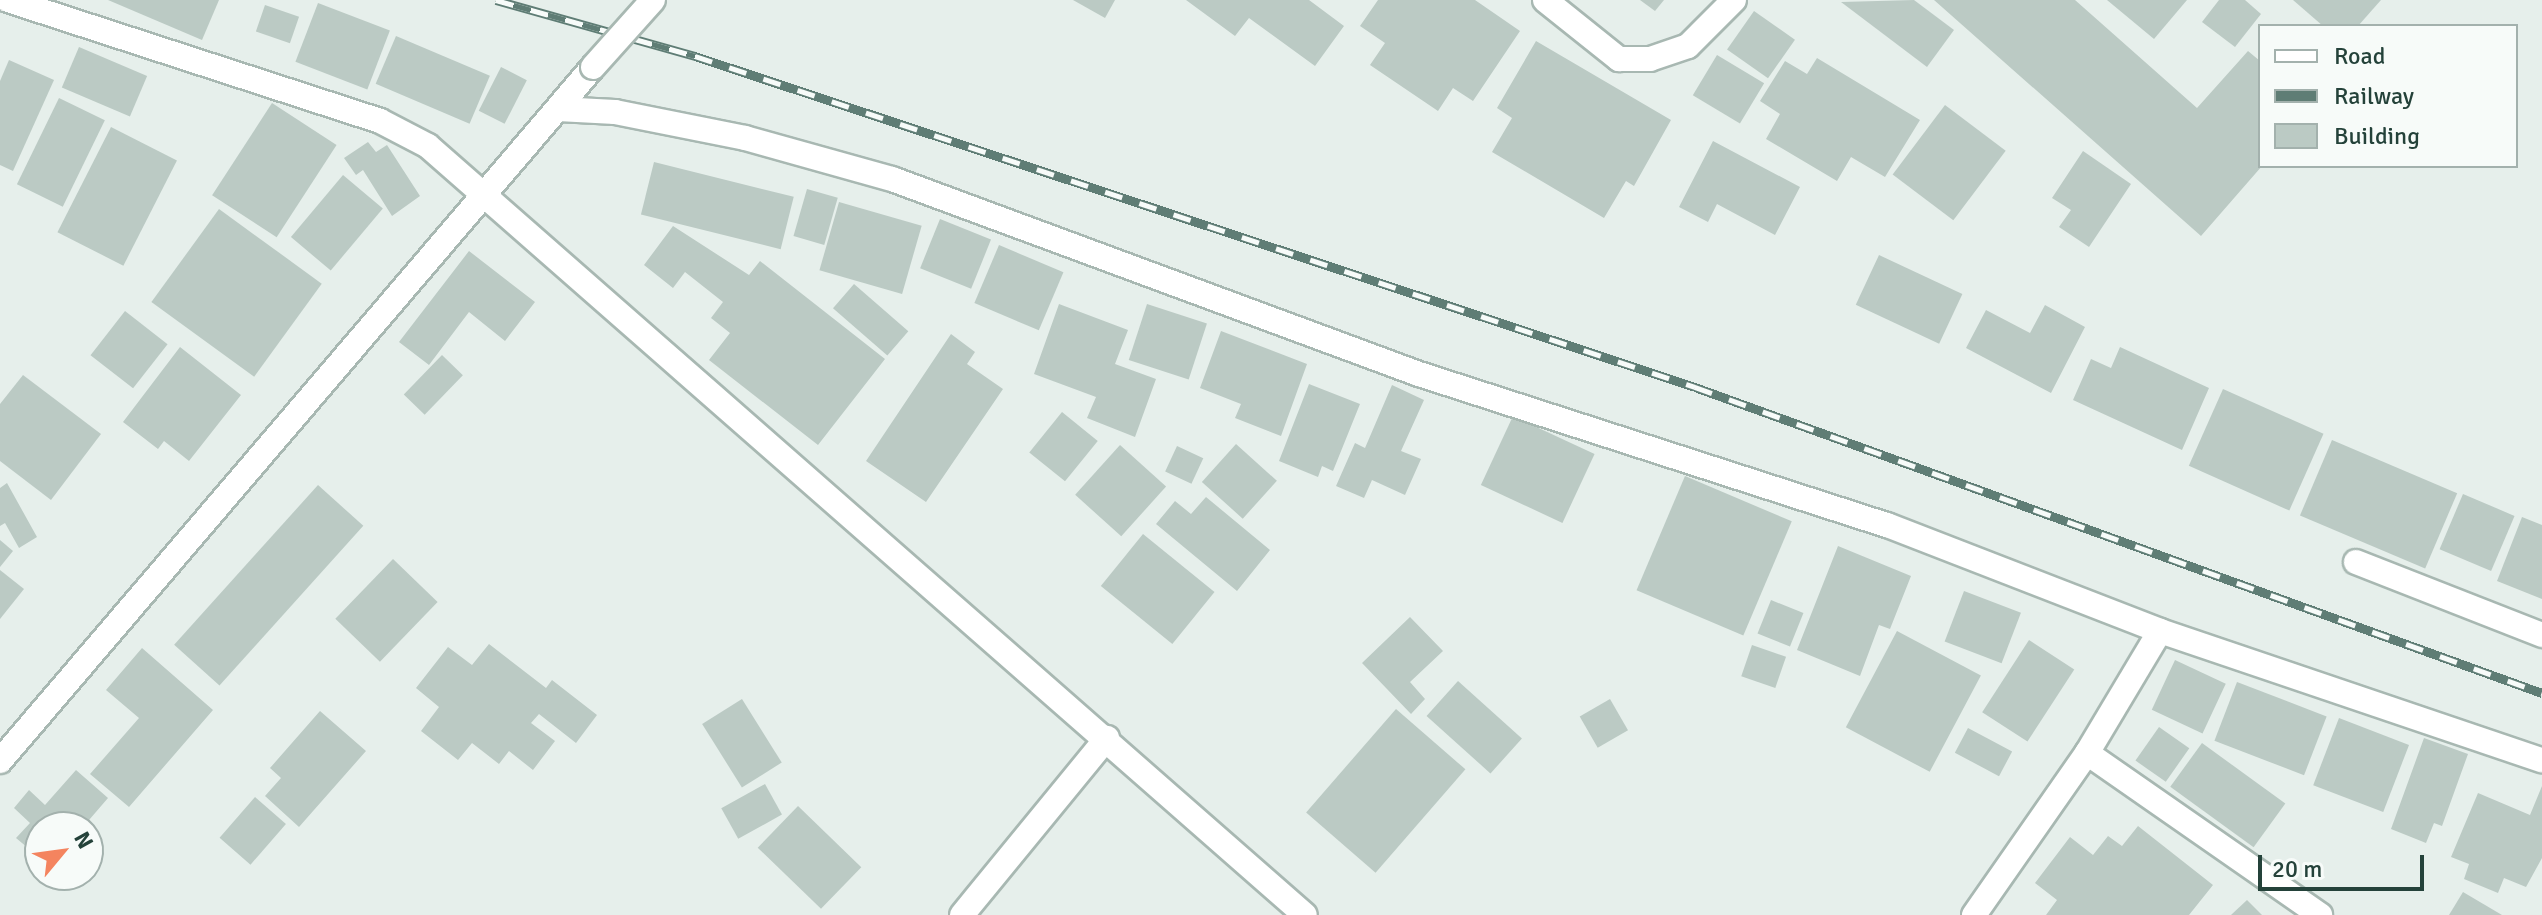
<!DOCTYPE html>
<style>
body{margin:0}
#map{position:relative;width:2542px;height:915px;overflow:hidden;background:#e6efeb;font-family:Signika,sans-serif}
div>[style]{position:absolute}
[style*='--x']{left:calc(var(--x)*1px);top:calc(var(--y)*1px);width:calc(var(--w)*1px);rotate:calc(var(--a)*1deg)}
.building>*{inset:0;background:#bbcac4;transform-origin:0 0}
.roads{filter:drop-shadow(2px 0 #a8b8b2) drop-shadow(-2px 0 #a8b8b2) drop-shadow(0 2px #a8b8b2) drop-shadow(0 -2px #a8b8b2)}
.service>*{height:24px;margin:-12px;padding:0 12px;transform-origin:12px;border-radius:12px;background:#fff}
.minor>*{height:24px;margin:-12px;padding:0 12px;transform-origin:12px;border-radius:12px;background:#fff}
.rail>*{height:9px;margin-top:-4.5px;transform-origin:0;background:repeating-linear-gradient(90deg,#f7fbf9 0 18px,#5f7d75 0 36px);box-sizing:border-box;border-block:2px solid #5f7d75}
.bridges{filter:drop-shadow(2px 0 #a8b8b2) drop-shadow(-2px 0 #a8b8b2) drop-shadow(0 2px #a8b8b2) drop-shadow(0 -2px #a8b8b2)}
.minor-bridge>*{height:24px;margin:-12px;padding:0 12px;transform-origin:12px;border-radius:12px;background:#fff}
span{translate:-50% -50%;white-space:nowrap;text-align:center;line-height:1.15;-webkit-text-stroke:8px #f7fbf9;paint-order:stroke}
.legend{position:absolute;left:2258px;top:24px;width:260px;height:144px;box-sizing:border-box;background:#f7fbf9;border:2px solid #a3b1ad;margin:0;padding:10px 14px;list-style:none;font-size:24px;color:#24423a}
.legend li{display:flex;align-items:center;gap:16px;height:40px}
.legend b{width:40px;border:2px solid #a3b1ad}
.north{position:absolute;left:24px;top:811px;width:80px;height:80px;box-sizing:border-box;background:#f7fbf9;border:2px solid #a3b1ad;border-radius:50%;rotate:61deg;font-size:22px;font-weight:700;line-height:32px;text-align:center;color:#24423a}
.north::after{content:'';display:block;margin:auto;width:28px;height:36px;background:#f4845f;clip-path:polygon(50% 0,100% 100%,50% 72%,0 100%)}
.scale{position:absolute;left:2258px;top:855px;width:166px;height:36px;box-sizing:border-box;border:4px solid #24423a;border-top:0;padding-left:10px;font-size:24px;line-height:28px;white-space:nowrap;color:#24423a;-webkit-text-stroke:6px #f7fbf9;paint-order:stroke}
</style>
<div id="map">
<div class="building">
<div style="clip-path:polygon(108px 0,219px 0,202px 40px)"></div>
<div style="clip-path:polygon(1073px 0,1115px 0,1105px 18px)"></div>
<div style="clip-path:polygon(1186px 0,1309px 0,1344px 26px,1315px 66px,1249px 18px,1235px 36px)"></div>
<div style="clip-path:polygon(1378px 0,1475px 0,1520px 31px,1473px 101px,1453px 88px,1438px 111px,1370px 65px,1385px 43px,1360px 26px)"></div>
<div style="clip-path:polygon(1640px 0,1664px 0,1655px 11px)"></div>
<div style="clip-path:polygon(1914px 0,1954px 30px,1927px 67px,1841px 2px)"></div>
<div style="clip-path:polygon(1934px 0,2075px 0,2197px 108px,2248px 51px,2260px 61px,2262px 166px,2201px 236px)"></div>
<div style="clip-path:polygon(2107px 0,2187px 0,2154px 39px)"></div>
<div style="clip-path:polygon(2219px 0,2245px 0,2261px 14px,2235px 47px,2202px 22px)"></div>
<div style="clip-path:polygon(2293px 0,2381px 0,2358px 26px,2323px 26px)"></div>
<div style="left:318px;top:3px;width:77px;height:63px;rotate:21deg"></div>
<div style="left:265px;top:5px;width:36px;height:28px;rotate:19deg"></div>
<div style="left:1754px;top:11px;width:50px;height:47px;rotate:35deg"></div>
<div style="left:396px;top:36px;width:102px;height:52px;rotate:23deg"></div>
<div style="clip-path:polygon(1536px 41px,1671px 120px,1634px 186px,1626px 181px,1604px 218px,1492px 152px,1512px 118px,1497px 108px)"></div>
<div style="left:79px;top:47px;width:74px;height:44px;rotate:23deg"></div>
<div style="left:1717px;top:55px;width:55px;height:47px;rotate:31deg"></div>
<div style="clip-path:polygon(1817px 58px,1920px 120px,1885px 177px,1851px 157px,1837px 181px,1766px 139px,1780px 114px,1760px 101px,1785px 61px,1807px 74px)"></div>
<div style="clip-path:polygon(9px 60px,54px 80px,13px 171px,0 165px,0 81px)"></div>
<div style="left:501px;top:67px;width:29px;height:49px;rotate:27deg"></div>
<div style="left:59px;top:98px;width:51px;height:96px;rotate:26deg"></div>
<div style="left:272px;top:103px;width:77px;height:110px;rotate:33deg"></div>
<div style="left:1945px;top:105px;width:76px;height:87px;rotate:37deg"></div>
<div style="left:111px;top:127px;width:74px;height:118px;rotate:27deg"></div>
<div style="clip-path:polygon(1713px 141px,1800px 187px,1775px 235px,1717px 204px,1708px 222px,1679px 207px)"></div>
<div style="clip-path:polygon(368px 142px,376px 152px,387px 145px,420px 196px,392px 216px,363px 170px,356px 175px,344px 158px)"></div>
<div style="clip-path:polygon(2083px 151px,2131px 184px,2089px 247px,2059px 227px,2071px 210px,2052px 198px)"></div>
<div style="left:654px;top:162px;width:144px;height:54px;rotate:14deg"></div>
<div style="left:343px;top:175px;width:52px;height:81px;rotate:40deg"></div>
<div style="left:807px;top:189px;width:32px;height:49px;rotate:16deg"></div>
<div style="left:839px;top:202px;width:86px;height:71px;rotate:16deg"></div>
<div style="left:219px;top:209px;width:127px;height:115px;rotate:36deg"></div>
<div style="left:940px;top:219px;width:55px;height:53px;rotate:22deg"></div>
<div style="clip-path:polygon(673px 226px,749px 275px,760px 261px,885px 359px,818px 445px,709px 360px,730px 333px,711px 318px,723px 302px,685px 272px,673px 288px,644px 265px)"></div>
<div style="left:999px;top:245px;width:70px;height:63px;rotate:23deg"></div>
<div style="clip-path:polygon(469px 251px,535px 302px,505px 341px,469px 312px,429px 365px,399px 342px)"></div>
<div style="left:1879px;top:255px;width:92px;height:55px;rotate:25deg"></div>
<div style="left:854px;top:284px;width:72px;height:32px;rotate:41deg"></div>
<div style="clip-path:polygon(1059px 304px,1128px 330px,1115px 364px,1156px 379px,1135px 437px,1087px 418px,1096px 397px,1034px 374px)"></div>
<div style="left:1147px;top:304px;width:63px;height:59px;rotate:18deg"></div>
<div style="clip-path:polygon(2045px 305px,2085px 327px,2051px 393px,1966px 348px,1986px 310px,2030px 333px)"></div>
<div style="left:125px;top:311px;width:54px;height:56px;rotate:38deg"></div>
<div style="clip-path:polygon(1221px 331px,1307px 364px,1281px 436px,1235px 418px,1241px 404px,1200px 388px)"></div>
<div style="clip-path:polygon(951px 334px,975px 352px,967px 364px,1003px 389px,926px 502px,866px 461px)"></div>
<div style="clip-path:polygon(180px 347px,241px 395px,189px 461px,164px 441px,158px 449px,123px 422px)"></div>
<div style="clip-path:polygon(2120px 347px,2209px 388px,2182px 450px,2073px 400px,2091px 359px,2111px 368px)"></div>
<div style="left:442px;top:355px;width:29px;height:55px;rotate:44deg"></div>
<div style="clip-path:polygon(23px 375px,101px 434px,51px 500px,0 461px,0 404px)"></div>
<div style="clip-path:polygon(1309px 384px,1360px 404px,1333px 471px,1322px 466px,1318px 477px,1279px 461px)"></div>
<div style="clip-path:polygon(1392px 385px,1424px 400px,1401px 451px,1421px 459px,1405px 495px,1372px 480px,1364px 498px,1336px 486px,1355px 443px,1365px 448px)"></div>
<div style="left:2223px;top:389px;width:110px;height:84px;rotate:24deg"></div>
<div style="left:1062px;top:412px;width:46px;height:52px;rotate:39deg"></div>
<div style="left:1513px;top:416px;width:90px;height:76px;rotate:25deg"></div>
<div style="left:2332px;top:440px;width:136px;height:82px;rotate:23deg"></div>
<div style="left:1236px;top:444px;width:55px;height:51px;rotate:42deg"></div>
<div style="left:1120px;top:445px;width:62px;height:67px;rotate:42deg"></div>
<div style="left:1177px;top:446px;width:29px;height:28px;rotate:25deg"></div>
<div style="left:1685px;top:476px;width:116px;height:124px;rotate:23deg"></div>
<div style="clip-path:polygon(7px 483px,37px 537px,19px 548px,5px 523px,0 526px,0 488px)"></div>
<div style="left:318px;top:485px;width:61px;height:215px;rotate:42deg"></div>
<div style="left:2463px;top:494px;width:56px;height:60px;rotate:23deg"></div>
<div style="clip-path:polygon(1206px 497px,1270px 550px,1237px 591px,1156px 524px,1175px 501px,1191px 514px)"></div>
<div style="clip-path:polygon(2522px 517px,2542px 525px,2542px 599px,2497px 581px)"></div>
<div style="left:1143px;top:534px;width:92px;height:67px;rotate:39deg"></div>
<div style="clip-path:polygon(0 540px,13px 551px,0 567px)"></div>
<div style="clip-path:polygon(1838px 546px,1911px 576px,1890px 629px,1879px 625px,1860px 676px,1797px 650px)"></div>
<div style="left:393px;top:559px;width:62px;height:83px;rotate:44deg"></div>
<div style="clip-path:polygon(0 570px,24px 589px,0 619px)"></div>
<div style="left:1964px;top:591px;width:61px;height:54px;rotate:21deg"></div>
<div style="left:1771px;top:600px;width:35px;height:36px;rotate:22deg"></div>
<div style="clip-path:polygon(1410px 617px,1443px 651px,1410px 682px,1425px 699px,1411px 714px,1362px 663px)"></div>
<div style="left:1897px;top:631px;width:95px;height:109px;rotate:28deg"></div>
<div style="left:2029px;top:640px;width:54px;height:86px;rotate:33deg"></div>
<div style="clip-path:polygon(489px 644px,546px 688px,552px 680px,597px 715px,576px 743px,539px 714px,531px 723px,555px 741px,533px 770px,509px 751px,499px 764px,472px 743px,458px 760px,421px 731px,439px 707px,416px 688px,448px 647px,472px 665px)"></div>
<div style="left:1752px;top:645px;width:36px;height:33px;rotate:19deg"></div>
<div style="clip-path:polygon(142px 648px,213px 710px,129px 807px,90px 774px,139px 718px,106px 690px)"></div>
<div style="left:2175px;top:660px;width:56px;height:55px;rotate:25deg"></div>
<div style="left:1458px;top:681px;width:86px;height:47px;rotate:42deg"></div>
<div style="left:2237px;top:682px;width:96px;height:63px;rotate:21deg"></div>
<div style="left:742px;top:699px;width:75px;height:47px;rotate:58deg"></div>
<div style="left:1610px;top:699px;width:36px;height:35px;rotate:60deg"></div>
<div style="left:1396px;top:709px;width:92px;height:137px;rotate:41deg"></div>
<div style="clip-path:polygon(320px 711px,366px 751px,299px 827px,265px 796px,281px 778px,270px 768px)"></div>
<div style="left:2339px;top:718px;width:75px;height:72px;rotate:21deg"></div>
<div style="left:2159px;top:727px;width:37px;height:41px;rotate:35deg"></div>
<div style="left:1968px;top:728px;width:50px;height:28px;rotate:28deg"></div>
<div style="clip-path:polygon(2424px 738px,2468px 754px,2442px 826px,2434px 823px,2426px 843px,2391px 829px)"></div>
<div style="left:2202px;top:743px;width:103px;height:54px;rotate:36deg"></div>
<div style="clip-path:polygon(76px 770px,108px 798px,83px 827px,40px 827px,40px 858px,16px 838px,30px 823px,14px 808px,29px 790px,45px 805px)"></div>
<div style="left:765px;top:784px;width:35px;height:50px;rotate:61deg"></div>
<div style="clip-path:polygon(2542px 786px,2542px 858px,2526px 887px,2504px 878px,2498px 893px,2464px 879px,2469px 864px,2451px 857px,2478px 793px,2530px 815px)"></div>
<div style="left:255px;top:797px;width:41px;height:54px;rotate:41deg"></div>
<div style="left:798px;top:806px;width:88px;height:58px;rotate:44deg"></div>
<div style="clip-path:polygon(2138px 826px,2213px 885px,2189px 915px,2046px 915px,2057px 900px,2035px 883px,2070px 837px,2093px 855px,2108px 836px,2122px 846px)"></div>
<div style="clip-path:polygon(2463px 892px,2502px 915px,2449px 915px)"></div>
<div style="clip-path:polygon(2247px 900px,2262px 915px,2231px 915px)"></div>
</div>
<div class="roads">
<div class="service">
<div style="--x:2356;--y:562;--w:200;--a:21.4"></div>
</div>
<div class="minor">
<div style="--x:8;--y:0;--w:391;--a:18"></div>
<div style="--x:380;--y:121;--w:54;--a:27.5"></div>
<div style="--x:428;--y:146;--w:1166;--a:41.25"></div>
<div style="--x:1545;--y:0;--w:95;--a:38.6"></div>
<div style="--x:1619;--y:59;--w:31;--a:0"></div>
<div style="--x:1650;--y:59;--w:40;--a:-18.9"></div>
<div style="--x:1688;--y:46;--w:65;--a:-45"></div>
<div style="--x:558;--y:109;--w:57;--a:3"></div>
<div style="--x:615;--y:112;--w:133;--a:11.3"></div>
<div style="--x:745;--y:138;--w:153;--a:15.6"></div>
<div style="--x:892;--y:179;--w:562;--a:20.31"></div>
<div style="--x:1419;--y:374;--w:492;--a:17.9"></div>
<div style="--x:1887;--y:525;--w:293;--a:21.2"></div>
<div style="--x:2160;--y:631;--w:403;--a:18.7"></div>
<div style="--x:2087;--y:753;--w:284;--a:34.8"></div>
<div style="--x:0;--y:761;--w:913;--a:-49.49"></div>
<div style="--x:962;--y:915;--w:229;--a:-50.7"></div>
<div style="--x:1974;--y:915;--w:198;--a:-55.1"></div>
<div style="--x:2087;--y:753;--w:142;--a:-59.1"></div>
</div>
</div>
<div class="rail">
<div style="--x:496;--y:0;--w:207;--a:15.7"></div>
<div style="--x:695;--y:56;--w:1053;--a:18.31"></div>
<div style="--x:1695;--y:387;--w:901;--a:19.86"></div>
</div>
<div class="bridges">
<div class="minor-bridge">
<div style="--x:593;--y:67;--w:90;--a:-48.2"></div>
</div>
</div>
<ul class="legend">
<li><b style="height:10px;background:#fff"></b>Road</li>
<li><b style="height:10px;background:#5f7d75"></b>Railway</li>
<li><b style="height:22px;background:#bbcac4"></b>Building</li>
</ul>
<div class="north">N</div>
<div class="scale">20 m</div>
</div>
